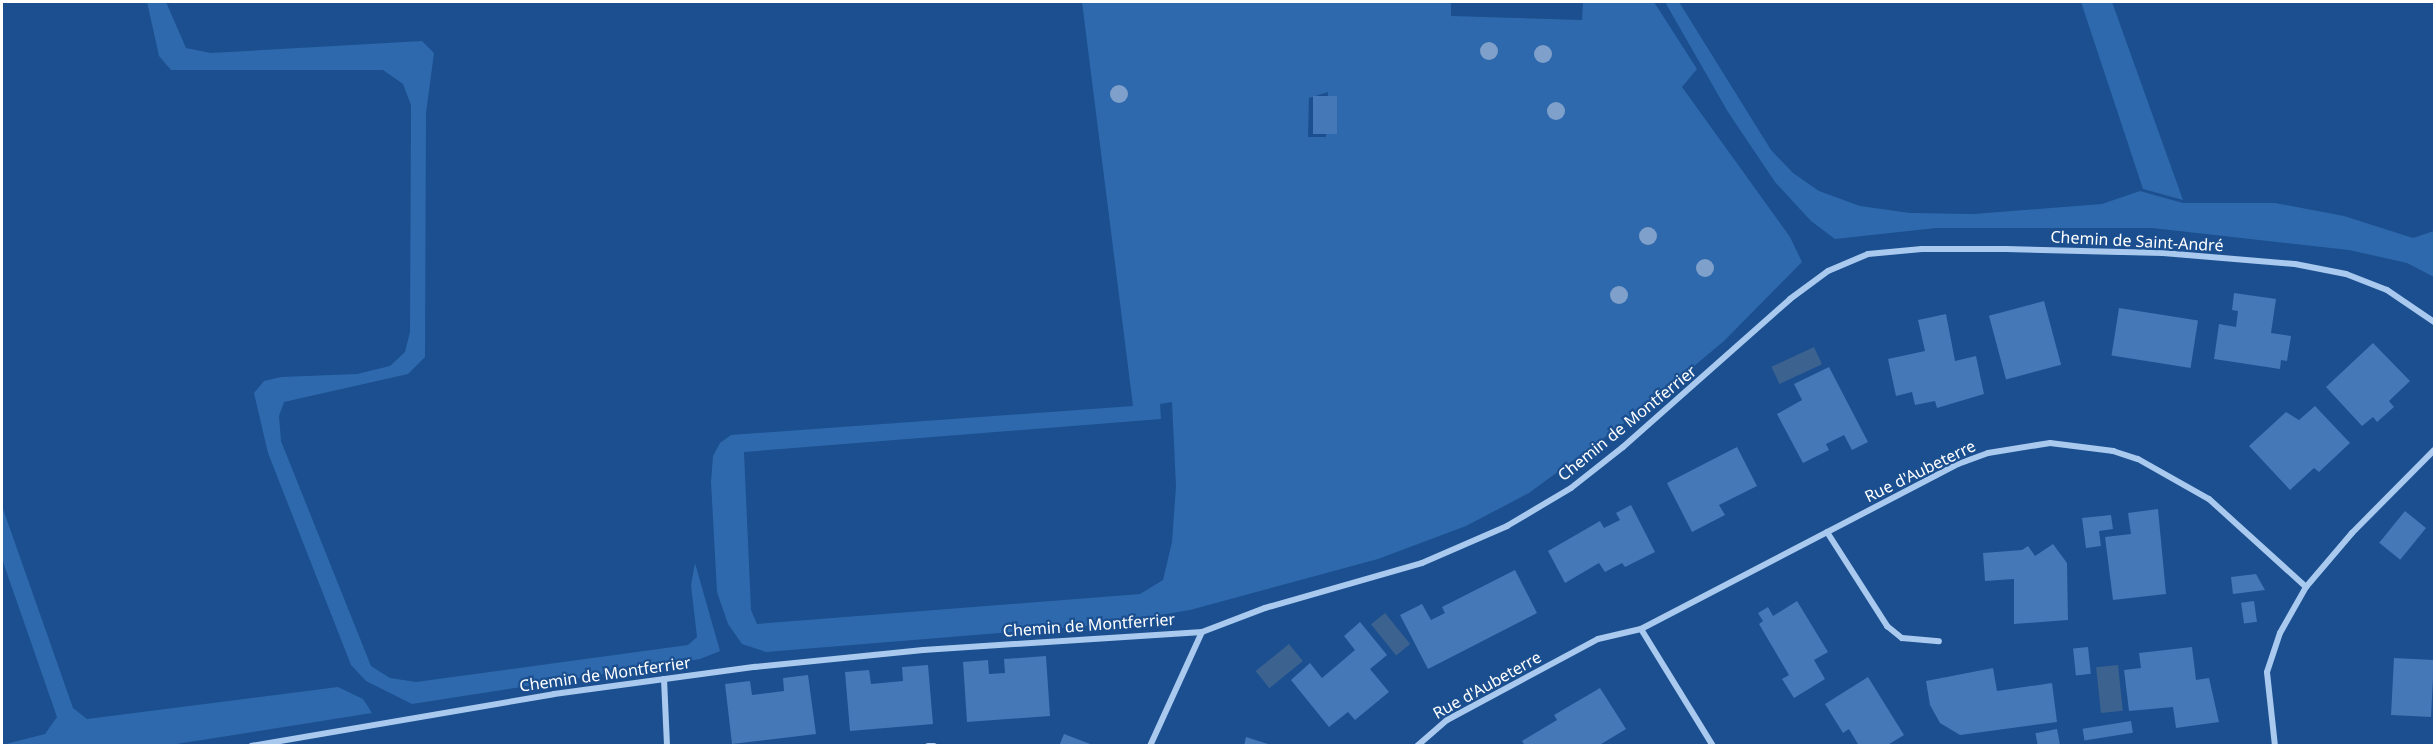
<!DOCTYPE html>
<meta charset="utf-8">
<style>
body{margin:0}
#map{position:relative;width:2436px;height:747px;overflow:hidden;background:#1b4f8f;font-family:"Noto Sans",sans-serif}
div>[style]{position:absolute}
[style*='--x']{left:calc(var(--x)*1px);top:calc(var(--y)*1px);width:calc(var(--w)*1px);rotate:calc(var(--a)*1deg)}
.green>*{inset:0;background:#2e69ad}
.water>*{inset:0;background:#3c6290;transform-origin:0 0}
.building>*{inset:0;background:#4478b7;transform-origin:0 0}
.street>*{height:6px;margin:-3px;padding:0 3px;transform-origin:3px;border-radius:3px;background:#a9c9ee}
.trees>*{width:18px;height:18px;margin:-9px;border-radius:50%;background:#7ea0ca}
span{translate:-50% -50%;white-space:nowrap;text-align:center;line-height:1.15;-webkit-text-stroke:4.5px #1b4f8f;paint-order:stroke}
.street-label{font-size:16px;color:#fff}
.frame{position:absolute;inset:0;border:3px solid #fff;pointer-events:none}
</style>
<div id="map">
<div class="green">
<div style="clip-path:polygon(147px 2px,166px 2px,186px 48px,211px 53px,422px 41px,434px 53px,426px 113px,425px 357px,408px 374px,284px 402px,279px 416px,281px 441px,371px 666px,390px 678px,416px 682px,688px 645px,697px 637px,691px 585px,695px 563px,720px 651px,700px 659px,412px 704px,366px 681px,351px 665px,268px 453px,254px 393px,264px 381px,281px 377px,357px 374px,390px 366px,405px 352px,410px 332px,411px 105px,403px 84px,383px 70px,171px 70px,159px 56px)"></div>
<div style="clip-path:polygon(evenodd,1082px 2px,1451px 2px,1451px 16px,1582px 20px,1583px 2px,1654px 2px,1697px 69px,1682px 87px,1790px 237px,1802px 262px,1724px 341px,1639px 412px,1529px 493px,1466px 526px,1378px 559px,1190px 610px,1099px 625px,766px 652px,742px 644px,728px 624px,717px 592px,711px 482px,713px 456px,720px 443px,731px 435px,1133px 406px,1082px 2px,1328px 92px,1326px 137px,1308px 137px,1309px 98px,1328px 92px,1082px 2px,1172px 402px,1176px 486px,1172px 542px,1163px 580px,1140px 594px,757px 624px,751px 610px,744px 452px,1161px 419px,1160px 404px,1172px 402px)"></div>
<div style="clip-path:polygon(1665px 2px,1679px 2px,1771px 150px,1793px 173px,1819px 191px,1860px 206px,1910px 213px,1974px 214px,2102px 204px,2140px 191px,2183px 203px,2275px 203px,2344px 216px,2413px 238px,2434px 231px,2434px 277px,2407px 263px,2349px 250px,2152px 228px,1936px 228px,1835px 239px,1811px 221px,1775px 182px,1728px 112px)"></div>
<div style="clip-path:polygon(2081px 2px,2112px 2px,2183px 200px,2143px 189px)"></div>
<div style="clip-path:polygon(2px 506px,73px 708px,87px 719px,338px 687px,363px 699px,372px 713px,170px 745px,2px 745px,45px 734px,57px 717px,2px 559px)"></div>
</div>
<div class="water">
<div style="left:1814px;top:347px;width:19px;height:47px;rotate:65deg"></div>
<div style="left:1385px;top:613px;width:40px;height:18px;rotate:51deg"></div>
<div style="left:1289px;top:644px;width:22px;height:43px;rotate:51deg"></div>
<div style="left:2118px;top:665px;width:46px;height:22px;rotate:84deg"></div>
</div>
<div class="building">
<div style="left:1313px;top:96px;width:24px;height:38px"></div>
<div style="clip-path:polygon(2234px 293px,2276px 299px,2271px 333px,2291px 336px,2287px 361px,2281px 360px,2280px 369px,2214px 359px,2219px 324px,2236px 327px,2238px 311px,2232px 310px)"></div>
<div style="left:2044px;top:301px;width:66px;height:57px;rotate:75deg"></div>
<div style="left:2119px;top:308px;width:80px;height:48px;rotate:9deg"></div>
<div style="clip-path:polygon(1946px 314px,1955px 361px,1976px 356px,1984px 394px,1937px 408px,1935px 401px,1915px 405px,1912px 392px,1896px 396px,1888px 359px,1925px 351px,1918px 320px)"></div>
<div style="clip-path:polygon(2373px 343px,2410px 381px,2389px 401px,2394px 407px,2377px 422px,2373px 417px,2362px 426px,2326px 387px)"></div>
<div style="clip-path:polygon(1829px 367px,1868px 442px,1852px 450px,1844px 435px,1826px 444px,1829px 450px,1803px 463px,1777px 414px,1802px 400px,1794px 384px)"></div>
<div style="clip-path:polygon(2315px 406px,2350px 443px,2319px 472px,2314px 468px,2290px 490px,2249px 446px,2286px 412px,2299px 420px)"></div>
<div style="clip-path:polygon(1737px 447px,1757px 486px,1719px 505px,1725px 515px,1692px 532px,1667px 483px)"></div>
<div style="clip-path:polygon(1631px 505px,1655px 552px,1625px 567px,1622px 563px,1605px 572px,1599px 563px,1565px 583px,1548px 551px,1600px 521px,1604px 528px,1620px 520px,1616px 513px)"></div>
<div style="clip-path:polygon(2158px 509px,2166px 594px,2113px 600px,2105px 537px,2131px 534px,2128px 513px)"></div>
<div style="left:2405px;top:511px;width:27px;height:41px;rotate:39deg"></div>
<div style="clip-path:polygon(2111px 515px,2113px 529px,2099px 531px,2101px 546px,2086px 548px,2082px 518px)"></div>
<div style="clip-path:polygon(2053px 544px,2067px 563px,2068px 620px,2014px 624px,2014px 579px,1985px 581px,1983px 553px,2022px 550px,2028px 546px,2035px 556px)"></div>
<div style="clip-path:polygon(1515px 570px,1537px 613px,1428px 669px,1400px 615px,1422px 604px,1431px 620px,1445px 613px,1442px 607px)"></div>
<div style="clip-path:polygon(2256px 574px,2265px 590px,2233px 594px,2231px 577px)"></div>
<div style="clip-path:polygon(1797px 601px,1828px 652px,1814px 660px,1825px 679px,1794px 698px,1782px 679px,1789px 675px,1759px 624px,1763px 621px,1758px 613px,1768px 607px,1773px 616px)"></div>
<div style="left:2254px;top:601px;width:21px;height:13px;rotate:82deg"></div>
<div style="clip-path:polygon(1360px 622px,1387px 655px,1370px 669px,1389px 692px,1355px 720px,1348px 712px,1329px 727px,1291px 680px,1310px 663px,1322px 678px,1355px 650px,1344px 636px)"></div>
<div style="left:2088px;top:647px;width:27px;height:15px;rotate:84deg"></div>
<div style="clip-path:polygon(2192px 647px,2196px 680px,2209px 678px,2219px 722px,2176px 728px,2173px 707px,2129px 711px,2124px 670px,2141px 668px,2139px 653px)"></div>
<div style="clip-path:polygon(1046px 656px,1050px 716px,967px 722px,963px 662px,988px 660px,989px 674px,1005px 673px,1004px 659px)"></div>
<div style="left:2394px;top:658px;width:40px;height:57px;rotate:3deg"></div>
<div style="clip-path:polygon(928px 665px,933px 724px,850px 731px,845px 672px,869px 670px,871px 684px,903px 681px,902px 667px)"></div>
<div style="clip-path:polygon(1993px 668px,1997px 691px,2052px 683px,2057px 722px,1960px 735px,1940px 723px,1930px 705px,1926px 681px)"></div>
<div style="clip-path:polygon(808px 675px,816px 734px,732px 744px,725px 684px,750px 681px,752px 695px,784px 691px,783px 678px)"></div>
<div style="clip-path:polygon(1868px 677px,1904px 735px,1886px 746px,1859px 746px,1849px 729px,1843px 733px,1825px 704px)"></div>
<div style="clip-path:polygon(1600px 688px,1626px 729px,1598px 746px,1525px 746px,1522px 741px,1557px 720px,1554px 715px)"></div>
<div style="left:2131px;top:721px;width:12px;height:49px;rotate:81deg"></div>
<div style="left:2057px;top:729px;width:15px;height:22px;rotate:79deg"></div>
<div style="clip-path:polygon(1064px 734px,1093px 745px,1093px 746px,1059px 746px)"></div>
<div style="clip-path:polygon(1246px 737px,1271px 745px,1271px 746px,1244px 746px)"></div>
</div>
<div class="street">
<div style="--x:1827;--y:532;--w:112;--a:57.4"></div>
<div style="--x:1887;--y:626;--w:19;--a:39"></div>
<div style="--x:1902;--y:638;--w:37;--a:5"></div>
<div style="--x:1641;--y:629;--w:137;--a:58.4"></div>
<div style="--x:664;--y:679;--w:67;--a:87.4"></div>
<div style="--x:251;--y:746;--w:307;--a:-9.7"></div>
<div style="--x:554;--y:694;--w:203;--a:-7.7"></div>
<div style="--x:755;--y:667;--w:169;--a:-5.8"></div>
<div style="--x:923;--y:650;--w:280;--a:-3.7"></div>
<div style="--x:1202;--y:632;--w:67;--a:-20.9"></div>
<div style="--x:1265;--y:608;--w:163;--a:-16"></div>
<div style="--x:1422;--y:563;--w:93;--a:-23.5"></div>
<div style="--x:1507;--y:526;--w:74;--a:-30.7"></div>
<div style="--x:1571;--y:488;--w:66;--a:-38.3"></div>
<div style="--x:1623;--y:447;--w:223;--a:-41.5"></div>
<div style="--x:1790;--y:299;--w:47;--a:-36.4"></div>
<div style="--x:1828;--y:271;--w:43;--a:-23"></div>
<div style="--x:1868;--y:254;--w:54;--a:-5.3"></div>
<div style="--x:1922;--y:249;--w:84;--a:0"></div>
<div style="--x:2006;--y:249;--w:157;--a:1.5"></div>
<div style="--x:2163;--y:253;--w:132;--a:4.8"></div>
<div style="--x:2295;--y:264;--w:52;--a:11.1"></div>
<div style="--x:2346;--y:274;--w:44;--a:21.3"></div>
<div style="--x:2387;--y:290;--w:57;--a:34.2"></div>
<div style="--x:928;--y:746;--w:6;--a:0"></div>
<div style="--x:1150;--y:746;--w:125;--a:-65.5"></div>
<div style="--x:1417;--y:746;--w:40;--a:-41"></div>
<div style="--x:1447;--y:720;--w:171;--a:-28.2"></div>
<div style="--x:1598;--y:639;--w:44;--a:-13.1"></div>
<div style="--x:1641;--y:629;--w:357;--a:-27.5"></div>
<div style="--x:1958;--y:464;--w:32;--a:-20"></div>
<div style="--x:1988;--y:453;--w:63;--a:-9.2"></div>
<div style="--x:2050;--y:443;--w:64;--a:7.2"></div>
<div style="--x:2113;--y:451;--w:26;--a:18"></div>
<div style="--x:2138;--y:459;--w:81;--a:29.4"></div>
<div style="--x:2209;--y:499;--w:131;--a:42.2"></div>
<div style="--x:2275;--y:746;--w:74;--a:-96.2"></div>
<div style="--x:2267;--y:672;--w:41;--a:-71.6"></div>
<div style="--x:2280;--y:633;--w:53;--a:-60.5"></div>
<div style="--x:2306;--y:587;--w:71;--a:-49.6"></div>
<div style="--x:2352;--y:533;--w:117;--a:-45.3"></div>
</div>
<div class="trees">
<div style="left:1489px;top:51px"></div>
<div style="left:1543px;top:54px"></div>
<div style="left:1119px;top:94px"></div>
<div style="left:1556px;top:111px"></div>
<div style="left:1648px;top:236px"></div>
<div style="left:1705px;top:268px"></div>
<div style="left:1619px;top:295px"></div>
</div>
<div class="street-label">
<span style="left:2137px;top:241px;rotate:3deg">Chemin de Saint-André</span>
<span style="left:1627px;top:423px;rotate:-39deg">Chemin de Montferrier</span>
<span style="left:1920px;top:471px;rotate:-26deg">Rue d'Aubeterre</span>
<span style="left:1089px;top:625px;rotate:-4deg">Chemin de Montferrier</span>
<span style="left:605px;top:674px;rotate:-8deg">Chemin de Montferrier</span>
<span style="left:1487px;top:685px;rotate:-29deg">Rue d'Aubeterre</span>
</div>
<div class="frame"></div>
</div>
